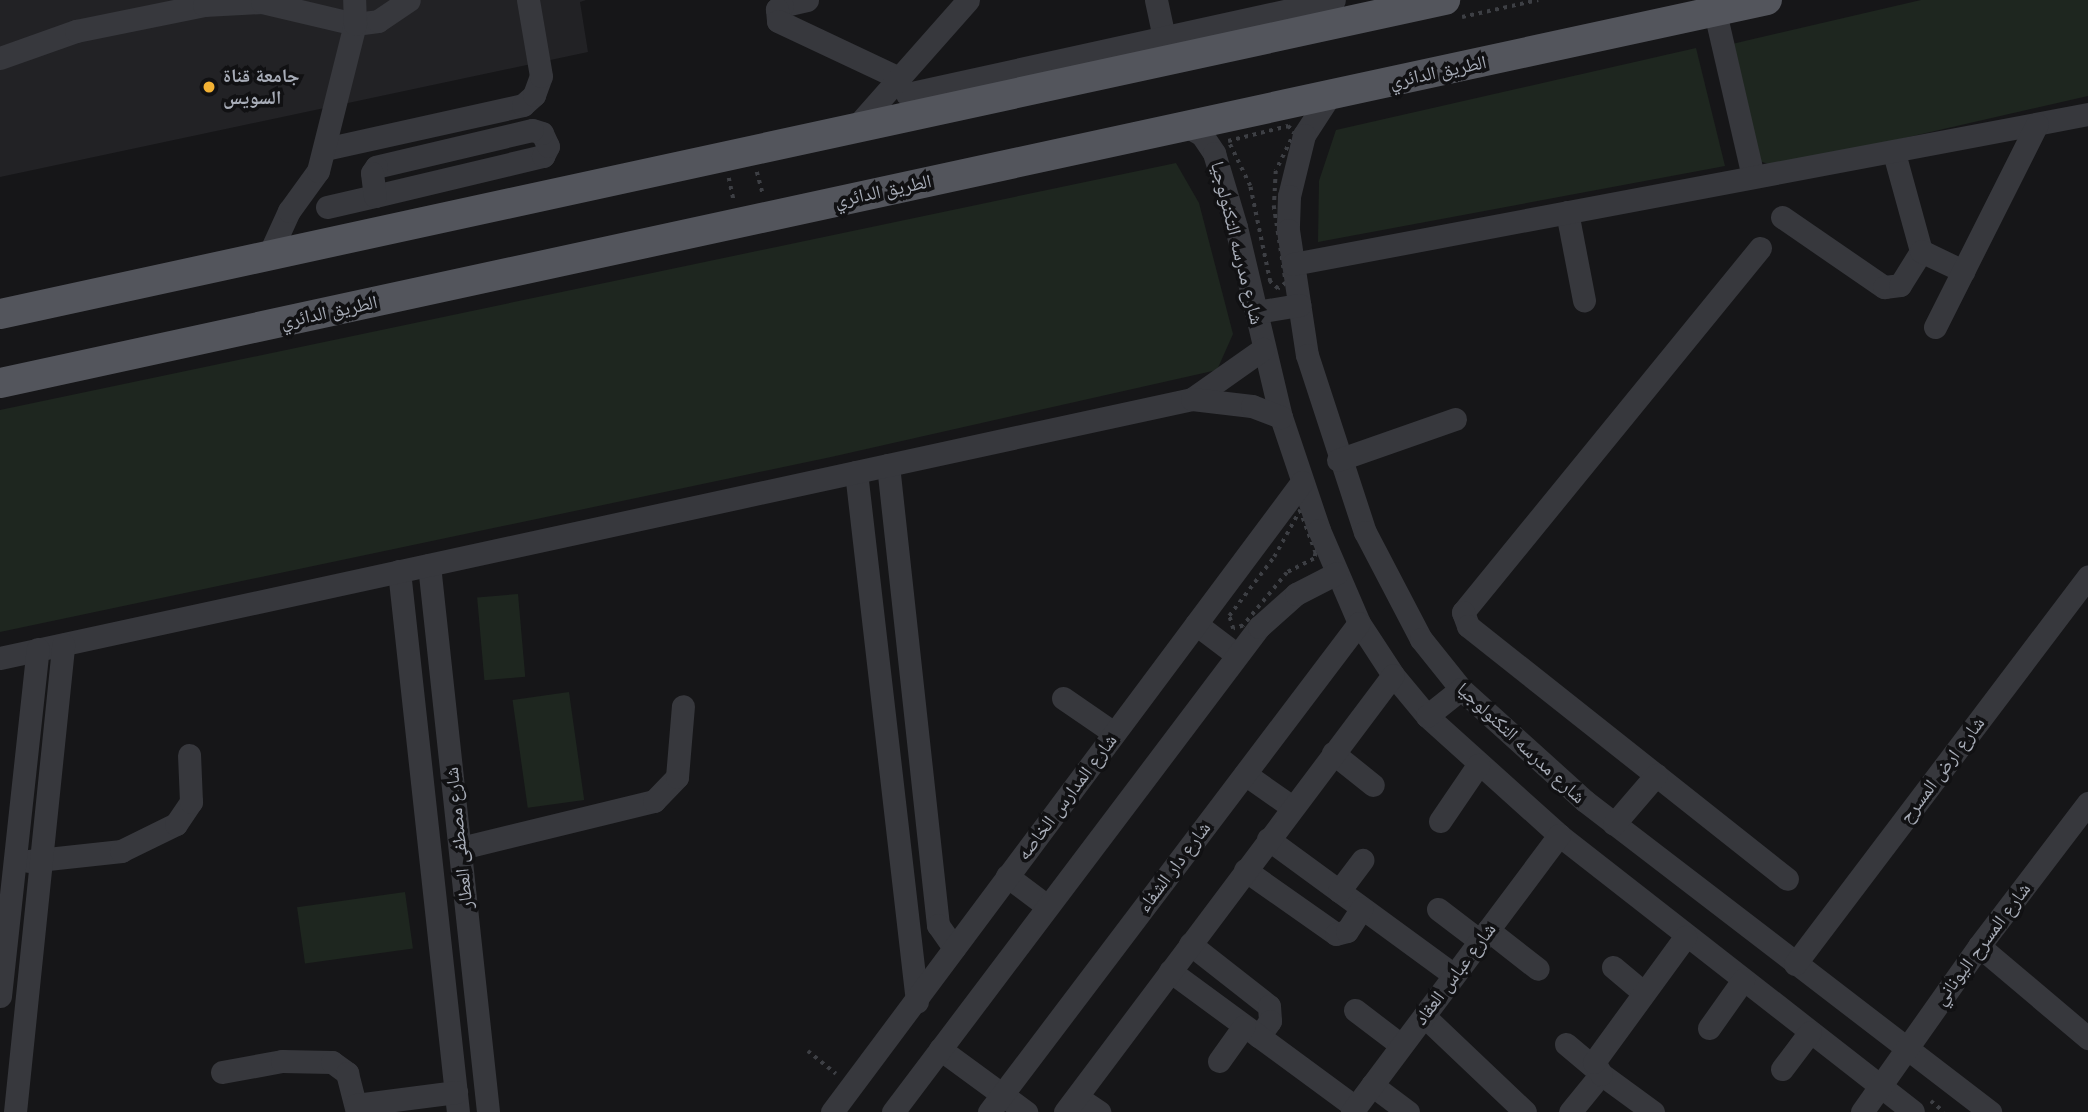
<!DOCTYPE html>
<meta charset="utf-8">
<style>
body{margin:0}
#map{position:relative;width:2088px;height:1112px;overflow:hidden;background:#161618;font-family:Mulish,"Noto Naskh Arabic",sans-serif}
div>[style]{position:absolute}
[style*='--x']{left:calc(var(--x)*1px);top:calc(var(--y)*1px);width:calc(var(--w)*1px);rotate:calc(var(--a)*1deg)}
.built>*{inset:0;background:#222225}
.green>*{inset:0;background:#1e261f;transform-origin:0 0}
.path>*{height:3.5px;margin-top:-1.75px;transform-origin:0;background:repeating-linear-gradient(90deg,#3d3f44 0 3.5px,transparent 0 8.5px)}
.minor>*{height:23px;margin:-11.5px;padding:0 11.5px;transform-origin:11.5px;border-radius:11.5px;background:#37383d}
.major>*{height:30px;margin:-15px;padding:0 15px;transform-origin:15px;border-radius:15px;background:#53555c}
.dots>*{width:19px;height:19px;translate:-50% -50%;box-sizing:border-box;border:4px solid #111113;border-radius:50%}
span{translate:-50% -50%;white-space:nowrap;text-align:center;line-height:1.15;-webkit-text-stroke:7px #111113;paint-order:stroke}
.street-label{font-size:19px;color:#a8adb8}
.poi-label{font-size:19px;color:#a8adb8;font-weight:700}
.left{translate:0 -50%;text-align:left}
</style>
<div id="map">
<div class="built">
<div style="clip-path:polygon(0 0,586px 0,580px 2px,588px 52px,0 177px)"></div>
</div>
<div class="green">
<div style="clip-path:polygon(1921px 0,2088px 0,2088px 96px,1778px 167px,1759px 161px,1732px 44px)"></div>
<div style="clip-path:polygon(1696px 48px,1725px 166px,1318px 242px,1319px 181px,1336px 130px)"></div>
<div style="clip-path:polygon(1176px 163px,1199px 203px,1233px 334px,1217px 370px,831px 457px,0 632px,0 410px)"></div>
<div style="left:518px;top:594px;width:83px;height:41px;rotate:85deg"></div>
<div style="left:569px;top:692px;width:109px;height:57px;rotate:82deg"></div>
<div style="left:405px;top:892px;width:57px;height:109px;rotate:82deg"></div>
</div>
<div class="path">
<div style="--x:1462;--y:17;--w:78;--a:-12.6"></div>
<div style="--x:1288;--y:126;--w:9;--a:41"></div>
<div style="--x:1295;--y:132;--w:43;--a:116"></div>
<div style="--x:1276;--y:171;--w:35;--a:93"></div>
<div style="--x:1274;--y:206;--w:78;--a:81.1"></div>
<div style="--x:1286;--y:283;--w:10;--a:143"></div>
<div style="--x:1278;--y:289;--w:11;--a:-139"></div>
<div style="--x:1270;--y:282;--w:98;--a:-101.8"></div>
<div style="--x:1250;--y:186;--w:50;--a:-116.1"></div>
<div style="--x:1228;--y:141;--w:62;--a:-14"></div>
<div style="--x:757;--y:172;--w:24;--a:75"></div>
<div style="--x:729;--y:178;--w:24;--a:78"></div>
<div style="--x:1300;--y:510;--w:46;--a:69.6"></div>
<div style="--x:1316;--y:553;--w:6;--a:108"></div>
<div style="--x:1314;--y:559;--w:30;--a:153"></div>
<div style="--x:1287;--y:573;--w:69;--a:129.7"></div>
<div style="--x:1243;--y:626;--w:10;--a:163"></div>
<div style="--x:1233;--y:629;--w:14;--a:-107"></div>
<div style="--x:1229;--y:616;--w:74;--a:-52.7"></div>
<div style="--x:1274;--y:557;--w:54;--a:-61"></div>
<div style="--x:808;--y:1051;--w:36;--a:39"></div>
<div style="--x:1931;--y:1101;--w:17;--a:40"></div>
</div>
<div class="minor">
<div style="--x:807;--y:0;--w:26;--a:167"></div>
<div style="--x:782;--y:6;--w:6;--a:149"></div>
<div style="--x:777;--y:9;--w:12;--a:85"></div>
<div style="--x:778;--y:21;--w:134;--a:25.2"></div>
<div style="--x:1156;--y:0;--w:38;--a:78"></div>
<div style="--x:1715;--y:12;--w:168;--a:77"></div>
<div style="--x:0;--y:58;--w:81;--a:-19.6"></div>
<div style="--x:76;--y:31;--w:131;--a:-11.5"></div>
<div style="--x:204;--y:5;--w:58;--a:-3"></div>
<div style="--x:262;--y:2;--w:96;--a:13.3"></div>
<div style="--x:355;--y:24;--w:23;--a:-7"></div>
<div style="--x:378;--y:21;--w:37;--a:-34"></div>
<div style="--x:907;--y:94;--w:437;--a:-12.4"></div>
<div style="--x:1330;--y:95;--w:48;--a:123"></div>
<div style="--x:1304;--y:135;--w:63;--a:103.8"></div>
<div style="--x:1289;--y:196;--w:34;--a:92"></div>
<div style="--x:1288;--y:230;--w:126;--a:81.4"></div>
<div style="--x:1307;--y:355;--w:186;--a:71.9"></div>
<div style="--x:1365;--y:532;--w:121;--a:62.4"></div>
<div style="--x:1421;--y:639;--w:64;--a:51.3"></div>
<div style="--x:1461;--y:689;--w:167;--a:42.1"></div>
<div style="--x:1585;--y:801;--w:511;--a:37.52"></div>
<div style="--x:1185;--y:125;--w:20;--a:30"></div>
<div style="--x:1202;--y:135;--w:22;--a:56"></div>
<div style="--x:1214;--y:153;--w:77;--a:73.4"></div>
<div style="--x:1236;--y:227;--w:195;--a:76.7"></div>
<div style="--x:1281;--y:417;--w:119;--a:71.4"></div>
<div style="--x:1319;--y:530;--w:101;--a:66.7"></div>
<div style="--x:1359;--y:623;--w:62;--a:56.8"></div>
<div style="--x:1393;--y:675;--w:53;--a:50.3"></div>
<div style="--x:1427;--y:716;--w:178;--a:42"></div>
<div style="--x:1559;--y:835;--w:449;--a:38"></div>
<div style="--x:854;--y:129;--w:172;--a:-48.5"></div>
<div style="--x:325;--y:149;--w:203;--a:-12.5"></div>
<div style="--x:523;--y:105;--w:15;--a:-42"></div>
<div style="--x:534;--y:95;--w:20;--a:-70"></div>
<div style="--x:541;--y:76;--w:77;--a:-99.7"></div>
<div style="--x:327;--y:207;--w:49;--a:-12.9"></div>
<div style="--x:375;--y:196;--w:173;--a:-13.4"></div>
<div style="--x:543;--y:156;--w:11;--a:-63"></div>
<div style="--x:548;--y:146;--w:14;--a:-115"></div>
<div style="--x:542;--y:133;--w:10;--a:-163"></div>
<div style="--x:532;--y:130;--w:160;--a:166.7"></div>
<div style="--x:376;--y:167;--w:7;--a:124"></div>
<div style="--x:372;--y:173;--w:23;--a:83"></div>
<div style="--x:1567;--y:212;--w:90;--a:79.1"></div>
<div style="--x:1782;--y:217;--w:124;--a:34.5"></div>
<div style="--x:1884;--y:287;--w:16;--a:-7"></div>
<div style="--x:1900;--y:285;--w:40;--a:-58"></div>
<div style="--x:1921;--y:251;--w:102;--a:-105.4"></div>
<div style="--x:1760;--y:248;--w:470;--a:129.2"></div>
<div style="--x:1463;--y:612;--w:15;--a:70"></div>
<div style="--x:1468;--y:626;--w:407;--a:38.4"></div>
<div style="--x:1921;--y:251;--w:47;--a:25.5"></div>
<div style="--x:268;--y:257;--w:51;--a:-65.5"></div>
<div style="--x:289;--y:211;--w:49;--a:-54.1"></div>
<div style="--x:318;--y:171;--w:152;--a:-75.9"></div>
<div style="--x:355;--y:24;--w:24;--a:-92"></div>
<div style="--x:1293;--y:264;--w:809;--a:-10.68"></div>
<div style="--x:1256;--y:312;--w:44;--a:-9.2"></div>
<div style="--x:1935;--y:327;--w:227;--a:-63.3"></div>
<div style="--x:1192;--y:399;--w:87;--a:-35.2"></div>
<div style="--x:1338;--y:460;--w:124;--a:-19.3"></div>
<div style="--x:888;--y:465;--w:463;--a:83.8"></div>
<div style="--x:938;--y:925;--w:28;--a:55"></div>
<div style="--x:856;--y:472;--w:533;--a:83.43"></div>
<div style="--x:429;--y:565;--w:550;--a:83.84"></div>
<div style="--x:399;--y:571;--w:544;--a:83.78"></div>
<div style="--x:1196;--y:624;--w:51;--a:37.1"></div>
<div style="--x:0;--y:658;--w:1220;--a:-12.26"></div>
<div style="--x:1192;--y:399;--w:60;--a:6.7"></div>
<div style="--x:1252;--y:406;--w:31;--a:21"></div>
<div style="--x:1063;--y:698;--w:62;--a:34.5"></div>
<div style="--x:1427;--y:716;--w:43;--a:-38.5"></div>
<div style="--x:1333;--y:753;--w:51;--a:38.7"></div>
<div style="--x:1245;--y:774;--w:57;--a:35.1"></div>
<div style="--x:1440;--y:821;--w:68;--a:-55.8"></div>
<div style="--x:1614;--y:824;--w:65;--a:-49.4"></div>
<div style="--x:1268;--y:839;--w:230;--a:36.2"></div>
<div style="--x:461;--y:848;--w:199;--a:-13.7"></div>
<div style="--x:654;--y:801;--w:33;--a:-46"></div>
<div style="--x:677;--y:777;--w:71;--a:-85.2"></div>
<div style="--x:29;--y:861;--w:93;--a:-6.2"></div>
<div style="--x:121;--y:851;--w:61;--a:-26.1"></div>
<div style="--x:176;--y:824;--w:27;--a:-56"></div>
<div style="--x:191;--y:802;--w:47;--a:-92.4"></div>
<div style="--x:1245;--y:870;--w:111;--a:35.1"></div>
<div style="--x:1336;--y:934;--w:11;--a:-15"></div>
<div style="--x:1347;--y:931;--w:27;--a:-57"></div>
<div style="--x:1007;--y:876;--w:50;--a:36.9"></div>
<div style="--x:1339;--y:891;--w:39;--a:-53"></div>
<div style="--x:1438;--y:909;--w:53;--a:37.3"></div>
<div style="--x:1488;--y:930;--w:63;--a:38"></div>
<div style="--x:1190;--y:944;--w:100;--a:38.1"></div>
<div style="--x:1269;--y:1006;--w:15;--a:86"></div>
<div style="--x:1270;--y:1021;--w:19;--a:126"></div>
<div style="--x:1979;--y:946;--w:143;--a:40.2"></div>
<div style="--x:1795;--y:964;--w:486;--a:-52.9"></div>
<div style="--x:1613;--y:967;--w:39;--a:40"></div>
<div style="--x:1170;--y:971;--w:230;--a:36.3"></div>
<div style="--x:0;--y:996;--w:349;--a:-83.8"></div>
<div style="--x:1355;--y:1010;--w:58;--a:37.3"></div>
<div style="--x:1424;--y:1016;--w:139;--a:43.5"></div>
<div style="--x:1709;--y:1028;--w:59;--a:-54.7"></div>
<div style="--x:1566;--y:1044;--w:40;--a:40"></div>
<div style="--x:940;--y:1049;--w:107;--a:36.2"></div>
<div style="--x:1219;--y:1061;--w:43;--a:-54.5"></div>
<div style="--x:1782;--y:1069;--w:46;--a:-52.9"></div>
<div style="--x:222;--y:1072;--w:61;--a:-10.4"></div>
<div style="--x:282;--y:1061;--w:50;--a:1.1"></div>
<div style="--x:332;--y:1062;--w:19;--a:36"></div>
<div style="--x:347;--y:1073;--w:40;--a:75.6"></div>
<div style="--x:1372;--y:1085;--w:45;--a:36.9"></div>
<div style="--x:1077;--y:1097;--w:27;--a:34"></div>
<div style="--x:356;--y:1105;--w:101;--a:-7.4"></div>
<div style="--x:15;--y:1112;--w:470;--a:-84.1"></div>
<div style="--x:832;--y:1112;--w:786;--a:-53.28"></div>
<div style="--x:893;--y:1112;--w:608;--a:-52.96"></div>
<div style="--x:1259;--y:627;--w:50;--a:-41.7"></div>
<div style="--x:1296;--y:594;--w:46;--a:-27.1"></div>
<div style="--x:989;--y:1112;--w:613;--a:-52.89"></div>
<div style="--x:1065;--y:1112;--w:546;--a:-53.11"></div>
<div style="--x:1352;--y:1112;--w:346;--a:-53.2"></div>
<div style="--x:1570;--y:1112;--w:49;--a:-50.8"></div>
<div style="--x:1653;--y:1112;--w:64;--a:-143.8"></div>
<div style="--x:1601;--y:1074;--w:14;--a:-120"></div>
<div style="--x:1594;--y:1062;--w:155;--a:-53.9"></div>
<div style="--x:1862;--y:1112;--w:203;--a:-54.8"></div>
<div style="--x:1979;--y:946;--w:180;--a:-52.7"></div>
</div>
<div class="major">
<div style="--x:0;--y:314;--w:1479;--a:-12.26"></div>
<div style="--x:0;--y:383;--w:1808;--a:-12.23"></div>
</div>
<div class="dots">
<div style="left:209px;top:87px;background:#f2b134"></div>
</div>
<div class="street-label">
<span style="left:1438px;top:72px;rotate:-12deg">الطريق الدائري</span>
<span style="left:883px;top:191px;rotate:-12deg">الطريق الدائري</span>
<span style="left:1237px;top:243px;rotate:76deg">شارع مدرسه التكنولوجيا</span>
<span style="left:329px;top:312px;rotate:-12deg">الطريق الدائري</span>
<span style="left:1521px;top:743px;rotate:43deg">شارع مدرسه التكنولوجيا</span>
<span style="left:1942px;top:770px;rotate:-53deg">شارع ارض المسرح</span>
<span style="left:1067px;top:797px;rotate:-53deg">شارع المدارس الخاصه</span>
<span style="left:459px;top:838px;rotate:-96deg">شارع مصطفى العطار</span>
<span style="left:1174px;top:867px;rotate:-53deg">شارع دار الشفاء</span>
<span style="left:1982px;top:944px;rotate:-53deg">شارع المسرح اليوناني</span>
<span style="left:1455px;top:974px;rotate:-53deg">شارع عباس العقاد</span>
</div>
<div class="poi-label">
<span class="left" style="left:223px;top:87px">جامعة قناة<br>السويس</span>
</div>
</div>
